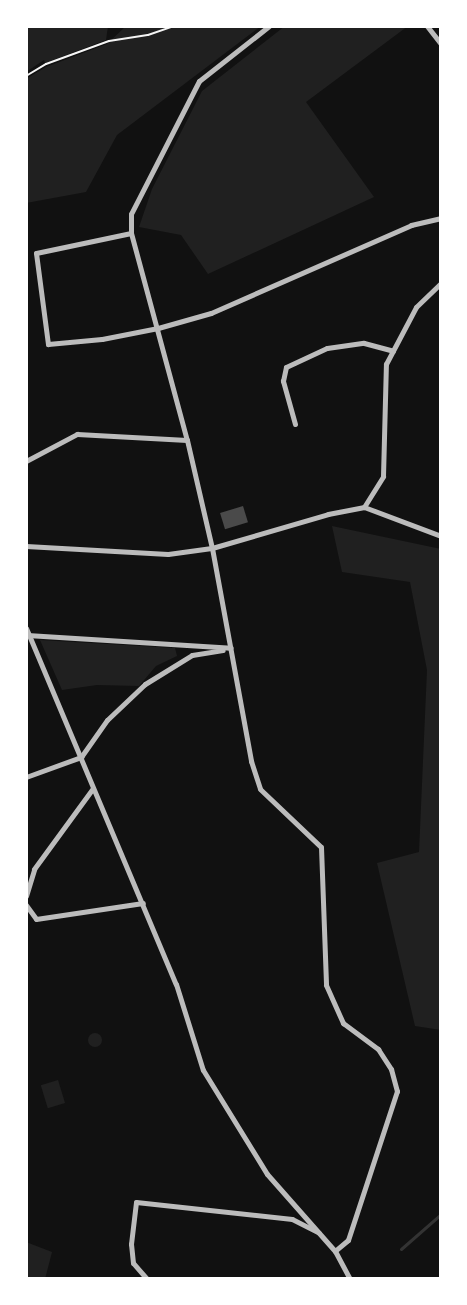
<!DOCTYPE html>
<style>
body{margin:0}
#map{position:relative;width:467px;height:1305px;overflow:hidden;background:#111;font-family:"Archivo Narrow",sans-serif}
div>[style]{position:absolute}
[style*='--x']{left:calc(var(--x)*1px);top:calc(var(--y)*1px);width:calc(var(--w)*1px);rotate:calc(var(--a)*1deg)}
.green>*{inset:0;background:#202020;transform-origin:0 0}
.round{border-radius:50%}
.stream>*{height:3px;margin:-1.5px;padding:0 1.5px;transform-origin:1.5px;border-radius:1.5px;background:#333}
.building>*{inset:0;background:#4a4a4a;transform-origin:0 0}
.path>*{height:2px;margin:-1px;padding:0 1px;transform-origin:1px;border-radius:1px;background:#f5f5f5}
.minor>*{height:5px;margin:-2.5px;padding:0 2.5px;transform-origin:2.5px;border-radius:2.5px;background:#bcbcbc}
span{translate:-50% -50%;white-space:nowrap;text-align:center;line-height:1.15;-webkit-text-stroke:4px #fff;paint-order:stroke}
.frame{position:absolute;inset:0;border:28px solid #fff;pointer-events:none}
</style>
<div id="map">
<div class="green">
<div style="clip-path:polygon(26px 26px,108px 26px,106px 40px,45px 63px,44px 60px,26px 72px)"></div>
<div style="clip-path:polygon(126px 26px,261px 26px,117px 135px,86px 192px,26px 203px,26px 79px,46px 67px,107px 44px)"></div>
<div style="clip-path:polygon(285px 26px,408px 26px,306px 102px,374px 197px,208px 274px,181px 235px,139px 227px,152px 189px,202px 91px)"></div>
<div style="clip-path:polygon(332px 526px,441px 549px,441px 1030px,415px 1026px,377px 863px,419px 852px,427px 670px,410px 582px,342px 572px)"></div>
<div style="clip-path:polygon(40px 640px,175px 648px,177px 656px,156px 666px,139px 686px,97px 685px,62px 690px)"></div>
<div class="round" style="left:88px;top:1033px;width:14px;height:14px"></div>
<div style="left:58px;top:1080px;width:24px;height:18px;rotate:73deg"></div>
<div style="clip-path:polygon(26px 1242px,52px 1252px,45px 1279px,26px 1279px)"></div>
</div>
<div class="stream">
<div style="--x:401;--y:1249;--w:53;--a:-41.2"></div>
</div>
<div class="building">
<div style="left:243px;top:506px;width:17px;height:24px;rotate:73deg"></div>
</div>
<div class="path">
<div style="--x:26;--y:76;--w:23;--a:-31"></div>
<div style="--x:46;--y:64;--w:67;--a:-20.1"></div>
<div style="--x:109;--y:41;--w:39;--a:-9"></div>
<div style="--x:148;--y:35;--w:28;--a:-19"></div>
</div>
<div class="minor">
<div style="--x:269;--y:26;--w:89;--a:141.8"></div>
<div style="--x:199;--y:81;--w:149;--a:117.1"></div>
<div style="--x:131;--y:214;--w:19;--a:90"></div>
<div style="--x:131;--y:233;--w:214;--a:74.9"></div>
<div style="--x:187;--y:440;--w:111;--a:77"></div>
<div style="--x:212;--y:548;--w:217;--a:79.6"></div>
<div style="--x:251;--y:761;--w:29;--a:72"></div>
<div style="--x:260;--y:789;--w:84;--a:43.6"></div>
<div style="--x:321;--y:847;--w:138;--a:87.9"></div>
<div style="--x:326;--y:985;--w:42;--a:65.9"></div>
<div style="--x:343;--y:1023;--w:44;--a:36.6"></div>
<div style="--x:378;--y:1049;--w:24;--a:57"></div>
<div style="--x:391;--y:1069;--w:23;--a:75"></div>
<div style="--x:397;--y:1091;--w:157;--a:108.2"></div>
<div style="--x:348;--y:1240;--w:17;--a:140"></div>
<div style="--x:427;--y:26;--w:23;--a:52"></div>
<div style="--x:131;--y:233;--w:97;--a:168.1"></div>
<div style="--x:36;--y:253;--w:92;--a:82.5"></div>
<div style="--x:48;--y:344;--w:54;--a:-5.3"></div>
<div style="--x:102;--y:339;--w:57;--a:-11.1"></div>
<div style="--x:158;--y:328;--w:55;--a:-15.8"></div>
<div style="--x:211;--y:313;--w:219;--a:-23.7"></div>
<div style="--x:411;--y:225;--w:31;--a:-13"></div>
<div style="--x:295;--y:424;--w:45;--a:-105.6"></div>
<div style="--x:283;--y:381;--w:14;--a:-78"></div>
<div style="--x:286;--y:367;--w:45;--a:-24.9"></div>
<div style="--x:327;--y:348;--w:37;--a:-8"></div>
<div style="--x:364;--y:343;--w:30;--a:15"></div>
<div style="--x:26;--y:461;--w:58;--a:-27.9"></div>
<div style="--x:77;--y:434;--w:110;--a:3.1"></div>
<div style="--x:364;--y:507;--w:36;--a:-58"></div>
<div style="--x:383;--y:476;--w:112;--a:-88.5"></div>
<div style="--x:386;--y:364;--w:64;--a:-62.2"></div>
<div style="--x:416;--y:307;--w:35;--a:-44"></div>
<div style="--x:26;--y:546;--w:142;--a:3.2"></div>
<div style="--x:168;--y:554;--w:44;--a:-7.8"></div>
<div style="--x:212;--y:548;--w:121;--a:-16.3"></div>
<div style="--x:328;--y:514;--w:37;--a:-11"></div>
<div style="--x:364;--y:507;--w:82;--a:20.6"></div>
<div style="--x:26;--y:628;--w:386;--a:67.2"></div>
<div style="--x:176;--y:984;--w:90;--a:72.6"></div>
<div style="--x:203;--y:1070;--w:122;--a:58.4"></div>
<div style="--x:267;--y:1174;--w:103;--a:48.6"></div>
<div style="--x:335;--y:1251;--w:32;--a:62"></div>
<div style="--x:27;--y:635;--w:204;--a:3.6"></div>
<div style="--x:81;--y:757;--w:45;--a:-54.9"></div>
<div style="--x:107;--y:720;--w:52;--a:-43.5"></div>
<div style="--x:145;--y:684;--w:55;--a:-31.7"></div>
<div style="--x:192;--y:655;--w:31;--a:-9"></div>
<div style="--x:26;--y:777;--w:59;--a:-20"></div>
<div style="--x:26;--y:896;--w:28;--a:-73"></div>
<div style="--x:34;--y:869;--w:100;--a:-53.9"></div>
<div style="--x:26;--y:905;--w:17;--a:54"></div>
<div style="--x:36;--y:919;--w:108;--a:-8.5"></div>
<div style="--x:147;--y:1279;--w:21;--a:-131"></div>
<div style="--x:133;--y:1263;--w:19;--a:-96"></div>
<div style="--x:131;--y:1244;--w:42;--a:-83.2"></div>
<div style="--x:136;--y:1202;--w:157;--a:6.2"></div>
<div style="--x:292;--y:1219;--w:30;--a:27"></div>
</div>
<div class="frame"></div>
</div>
